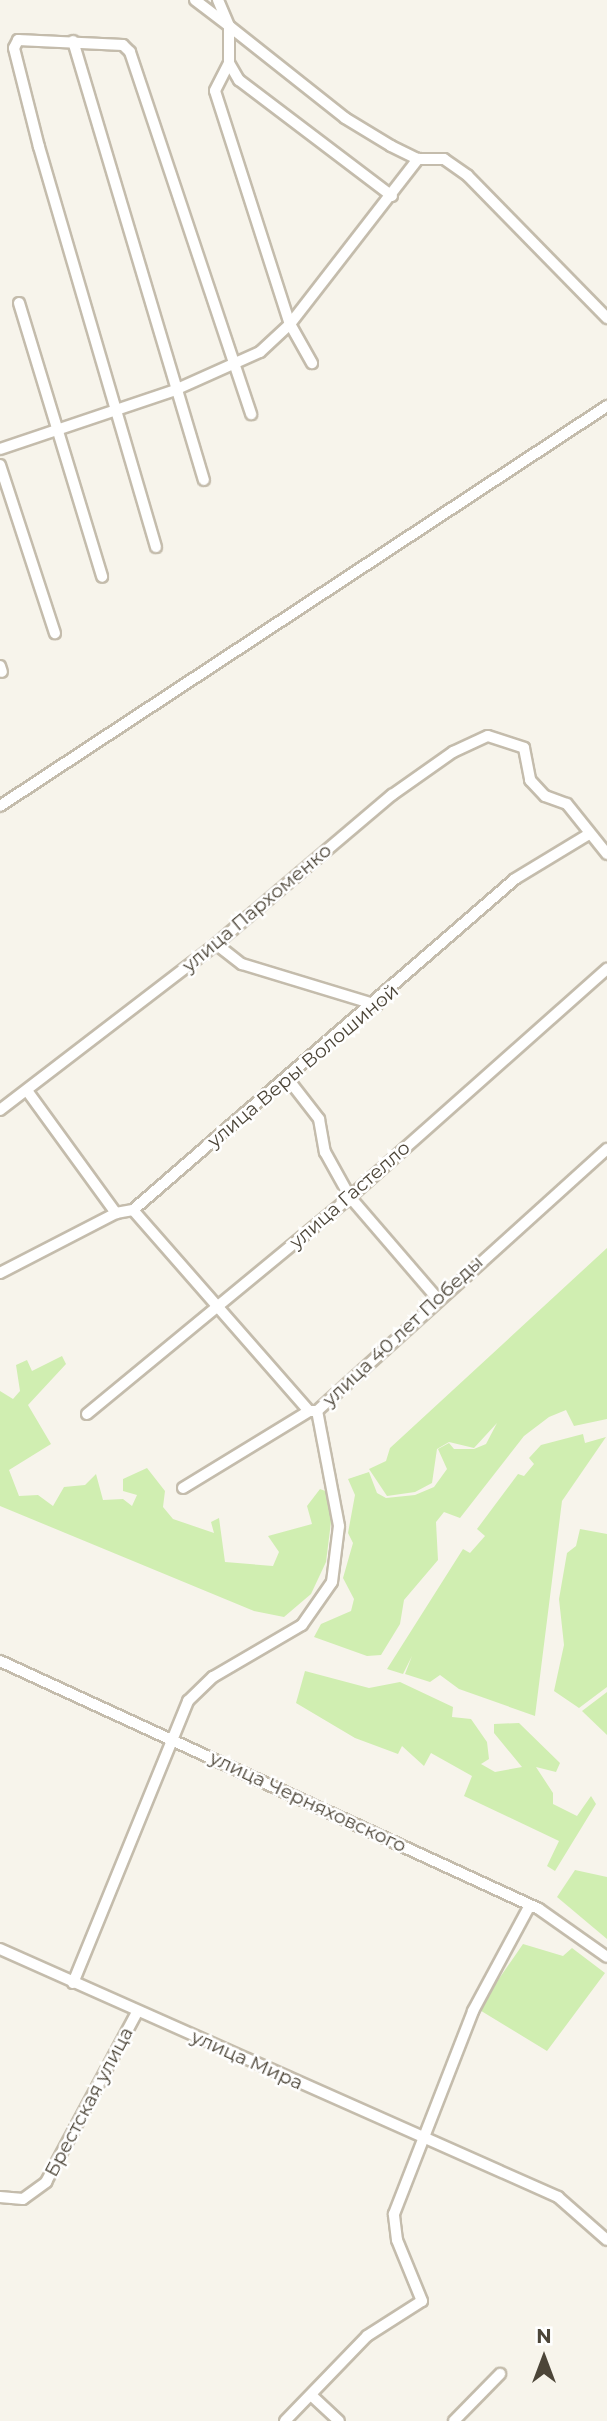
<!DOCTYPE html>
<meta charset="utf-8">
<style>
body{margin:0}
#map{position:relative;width:607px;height:2421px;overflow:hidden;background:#f7f4eb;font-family:Montserrat,sans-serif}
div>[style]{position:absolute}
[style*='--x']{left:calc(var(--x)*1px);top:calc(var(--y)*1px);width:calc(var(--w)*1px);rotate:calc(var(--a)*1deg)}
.green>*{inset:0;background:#d0eeb1}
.roads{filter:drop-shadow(2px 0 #c4bcac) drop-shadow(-2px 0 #c4bcac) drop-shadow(0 2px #c4bcac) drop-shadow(0 -2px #c4bcac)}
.minor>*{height:10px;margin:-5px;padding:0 5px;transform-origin:5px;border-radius:5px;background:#fff}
span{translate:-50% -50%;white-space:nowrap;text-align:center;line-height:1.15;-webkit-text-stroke:5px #fff;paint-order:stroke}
.street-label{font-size:19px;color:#4c4538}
.north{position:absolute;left:509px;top:2323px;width:70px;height:70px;-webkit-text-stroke:5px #fff;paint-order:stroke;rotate:0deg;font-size:19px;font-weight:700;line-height:28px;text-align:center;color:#4c4538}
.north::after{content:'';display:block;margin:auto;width:24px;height:32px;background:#4c4538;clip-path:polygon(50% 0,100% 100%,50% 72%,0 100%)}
</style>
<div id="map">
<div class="green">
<div style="clip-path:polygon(607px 1248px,607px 1419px,574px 1426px,566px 1410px,549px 1417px,524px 1436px,460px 1518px,444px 1512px,436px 1522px,438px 1560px,404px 1600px,400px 1624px,381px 1655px,367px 1656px,314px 1637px,321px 1624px,351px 1611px,354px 1599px,343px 1578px,353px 1543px,348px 1533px,355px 1495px,348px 1479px,369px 1472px,377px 1493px,386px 1498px,415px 1495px,434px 1487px,447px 1469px,438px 1449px,449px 1443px,454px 1449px,474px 1449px,486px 1444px,497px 1423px,474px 1448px,449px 1442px,437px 1449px,432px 1483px,415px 1492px,387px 1496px,369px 1469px,386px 1461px,390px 1448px)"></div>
<div style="clip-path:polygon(62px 1356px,66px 1364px,28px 1405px,51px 1444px,9px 1470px,19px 1496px,38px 1495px,53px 1506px,64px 1487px,85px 1485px,96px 1474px,103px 1500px,123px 1499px,132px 1506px,137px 1495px,123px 1491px,123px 1479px,147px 1468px,165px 1491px,163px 1507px,173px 1519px,214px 1533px,211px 1522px,219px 1518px,225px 1562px,273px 1566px,279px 1552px,268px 1536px,312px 1524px,307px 1506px,320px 1489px,328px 1492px,331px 1522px,326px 1562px,311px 1594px,284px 1617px,254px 1611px,0 1506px,0 1391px,13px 1399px,20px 1391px,16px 1365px,27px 1360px,32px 1371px)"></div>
<div style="clip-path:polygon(583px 1434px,585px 1443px,606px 1437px,562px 1501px,535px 1716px,459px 1689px,440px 1675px,430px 1682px,405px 1674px,412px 1656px,403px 1674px,387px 1669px,463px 1549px,470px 1553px,485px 1536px,477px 1529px,518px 1474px,524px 1476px,534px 1464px,529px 1458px,541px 1445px)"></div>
<div style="clip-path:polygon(580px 1529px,607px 1534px,607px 1687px,579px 1708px,554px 1691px,564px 1645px,559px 1599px,567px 1553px,576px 1546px)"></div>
<div style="clip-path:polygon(305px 1671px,369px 1688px,400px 1682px,453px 1707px,452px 1717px,471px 1719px,487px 1742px,489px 1759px,481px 1764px,495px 1772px,522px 1767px,494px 1733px,494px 1724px,519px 1723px,560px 1763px,556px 1772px,536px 1767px,553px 1793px,553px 1804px,577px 1816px,591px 1796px,596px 1804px,555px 1871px,547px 1866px,559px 1841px,464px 1796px,472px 1776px,431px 1753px,424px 1766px,402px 1746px,398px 1754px,355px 1738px,296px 1703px)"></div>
<div style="clip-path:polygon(607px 1692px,607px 1735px,582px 1711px)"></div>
<div style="clip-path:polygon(575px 1870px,607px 1877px,607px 1939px,557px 1897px)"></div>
<div style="clip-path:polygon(523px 1944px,563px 1956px,572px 1948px,605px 1973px,547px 2051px,478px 2009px)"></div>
</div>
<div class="roads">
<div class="minor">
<div style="--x:195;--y:0;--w:43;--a:37.4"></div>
<div style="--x:229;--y:26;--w:37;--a:90"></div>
<div style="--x:229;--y:63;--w:20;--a:60"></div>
<div style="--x:239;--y:80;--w:192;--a:37.2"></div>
<div style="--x:218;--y:0;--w:28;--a:67"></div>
<div style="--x:229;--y:26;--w:148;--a:38.4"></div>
<div style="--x:345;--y:118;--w:54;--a:31.3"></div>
<div style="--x:391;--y:146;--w:30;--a:26"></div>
<div style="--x:418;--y:159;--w:26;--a:0"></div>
<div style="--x:444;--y:159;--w:29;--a:35"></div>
<div style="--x:468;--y:176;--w:199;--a:45.6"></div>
<div style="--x:73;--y:41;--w:458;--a:73.4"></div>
<div style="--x:229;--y:63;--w:31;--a:117"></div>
<div style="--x:215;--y:91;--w:245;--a:72.2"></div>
<div style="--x:290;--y:324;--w:45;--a:60.6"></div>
<div style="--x:19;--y:303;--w:286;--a:73.1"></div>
<div style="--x:0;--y:449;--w:185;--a:-18.6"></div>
<div style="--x:175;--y:390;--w:93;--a:-24.1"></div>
<div style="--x:260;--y:352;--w:41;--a:-43"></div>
<div style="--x:290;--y:324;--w:209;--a:-52.2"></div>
<div style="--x:0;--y:465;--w:177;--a:71.9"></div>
<div style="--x:156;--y:547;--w:417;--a:-106.3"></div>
<div style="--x:39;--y:147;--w:102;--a:-104.2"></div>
<div style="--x:14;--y:48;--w:9;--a:-63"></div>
<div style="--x:18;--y:40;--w:105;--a:2.7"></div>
<div style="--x:123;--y:45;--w:10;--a:45"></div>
<div style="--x:130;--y:52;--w:382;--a:71.5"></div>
<div style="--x:0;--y:666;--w:6;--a:72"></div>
<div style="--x:0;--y:806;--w:727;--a:-33.38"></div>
<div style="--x:216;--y:944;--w:33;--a:38"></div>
<div style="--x:242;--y:964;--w:141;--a:16.9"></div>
<div style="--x:288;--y:1079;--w:51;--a:52.2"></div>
<div style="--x:319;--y:1119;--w:34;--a:80"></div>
<div style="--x:325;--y:1152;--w:51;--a:60.9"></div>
<div style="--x:350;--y:1197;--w:133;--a:49.3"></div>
<div style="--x:28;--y:1092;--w:150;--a:54"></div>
<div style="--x:0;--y:1110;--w:272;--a:-37.5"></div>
<div style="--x:216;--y:944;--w:231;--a:-40.3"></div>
<div style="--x:392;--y:795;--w:75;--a:-35.2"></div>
<div style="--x:453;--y:752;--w:38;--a:-25"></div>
<div style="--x:488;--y:736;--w:38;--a:18"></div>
<div style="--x:524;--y:748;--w:33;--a:79"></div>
<div style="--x:530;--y:780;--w:22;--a:47"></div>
<div style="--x:545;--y:796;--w:23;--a:20"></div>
<div style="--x:567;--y:804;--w:64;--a:51.3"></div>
<div style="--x:133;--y:1210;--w:267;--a:48.8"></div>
<div style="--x:309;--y:1411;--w:8;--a:0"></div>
<div style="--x:0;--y:1273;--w:131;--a:-27.3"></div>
<div style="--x:116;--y:1213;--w:17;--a:-10"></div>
<div style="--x:133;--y:1210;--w:505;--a:-40.91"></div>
<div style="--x:515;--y:879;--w:87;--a:-31.3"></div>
<div style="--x:87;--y:1414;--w:341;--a:-39.5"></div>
<div style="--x:350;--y:1197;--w:344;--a:-41.6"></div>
<div style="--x:183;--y:1488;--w:148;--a:-31.4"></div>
<div style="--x:0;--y:1661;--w:593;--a:24.71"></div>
<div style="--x:539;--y:1909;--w:83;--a:35.2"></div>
<div style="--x:0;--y:1949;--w:611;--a:23.96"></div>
<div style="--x:558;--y:2197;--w:65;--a:41.3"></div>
<div style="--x:73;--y:1983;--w:305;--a:-67.8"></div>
<div style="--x:188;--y:1701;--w:35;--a:-44"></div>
<div style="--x:213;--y:1677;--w:103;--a:-30.3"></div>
<div style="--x:302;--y:1625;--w:52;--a:-55.1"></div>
<div style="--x:332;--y:1582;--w:56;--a:-82.9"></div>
<div style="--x:339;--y:1526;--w:117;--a:-100.8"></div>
<div style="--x:317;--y:1411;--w:391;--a:-42.1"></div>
<div style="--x:0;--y:2197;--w:23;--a:5"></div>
<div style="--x:23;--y:2199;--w:29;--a:-36"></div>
<div style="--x:46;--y:2182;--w:193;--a:-61.8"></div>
<div style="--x:311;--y:2395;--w:38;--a:43"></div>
<div style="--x:285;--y:2421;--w:118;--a:-46"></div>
<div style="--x:367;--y:2336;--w:65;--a:-32.5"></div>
<div style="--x:422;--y:2301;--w:66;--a:-112.3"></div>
<div style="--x:397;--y:2240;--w:26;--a:-97"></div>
<div style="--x:394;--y:2214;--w:218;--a:-68.7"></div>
<div style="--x:473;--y:2011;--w:120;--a:-61.7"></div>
<div style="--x:454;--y:2421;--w:66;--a:-45.6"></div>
</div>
</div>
<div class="street-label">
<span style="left:257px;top:908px;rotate:-40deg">улица Пархоменко</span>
<span style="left:303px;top:1066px;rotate:-40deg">улица Веры Волошиной</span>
<span style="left:350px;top:1195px;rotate:-41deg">улица Гастелло</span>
<span style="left:403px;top:1331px;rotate:-43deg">улица 40 лет Победы</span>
<span style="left:308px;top:1802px;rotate:25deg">улица Черняховского</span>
<span style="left:247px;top:2060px;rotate:24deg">улица Мира</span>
<span style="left:89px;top:2102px;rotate:-62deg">Брестская улица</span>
</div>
<div class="north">N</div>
</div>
